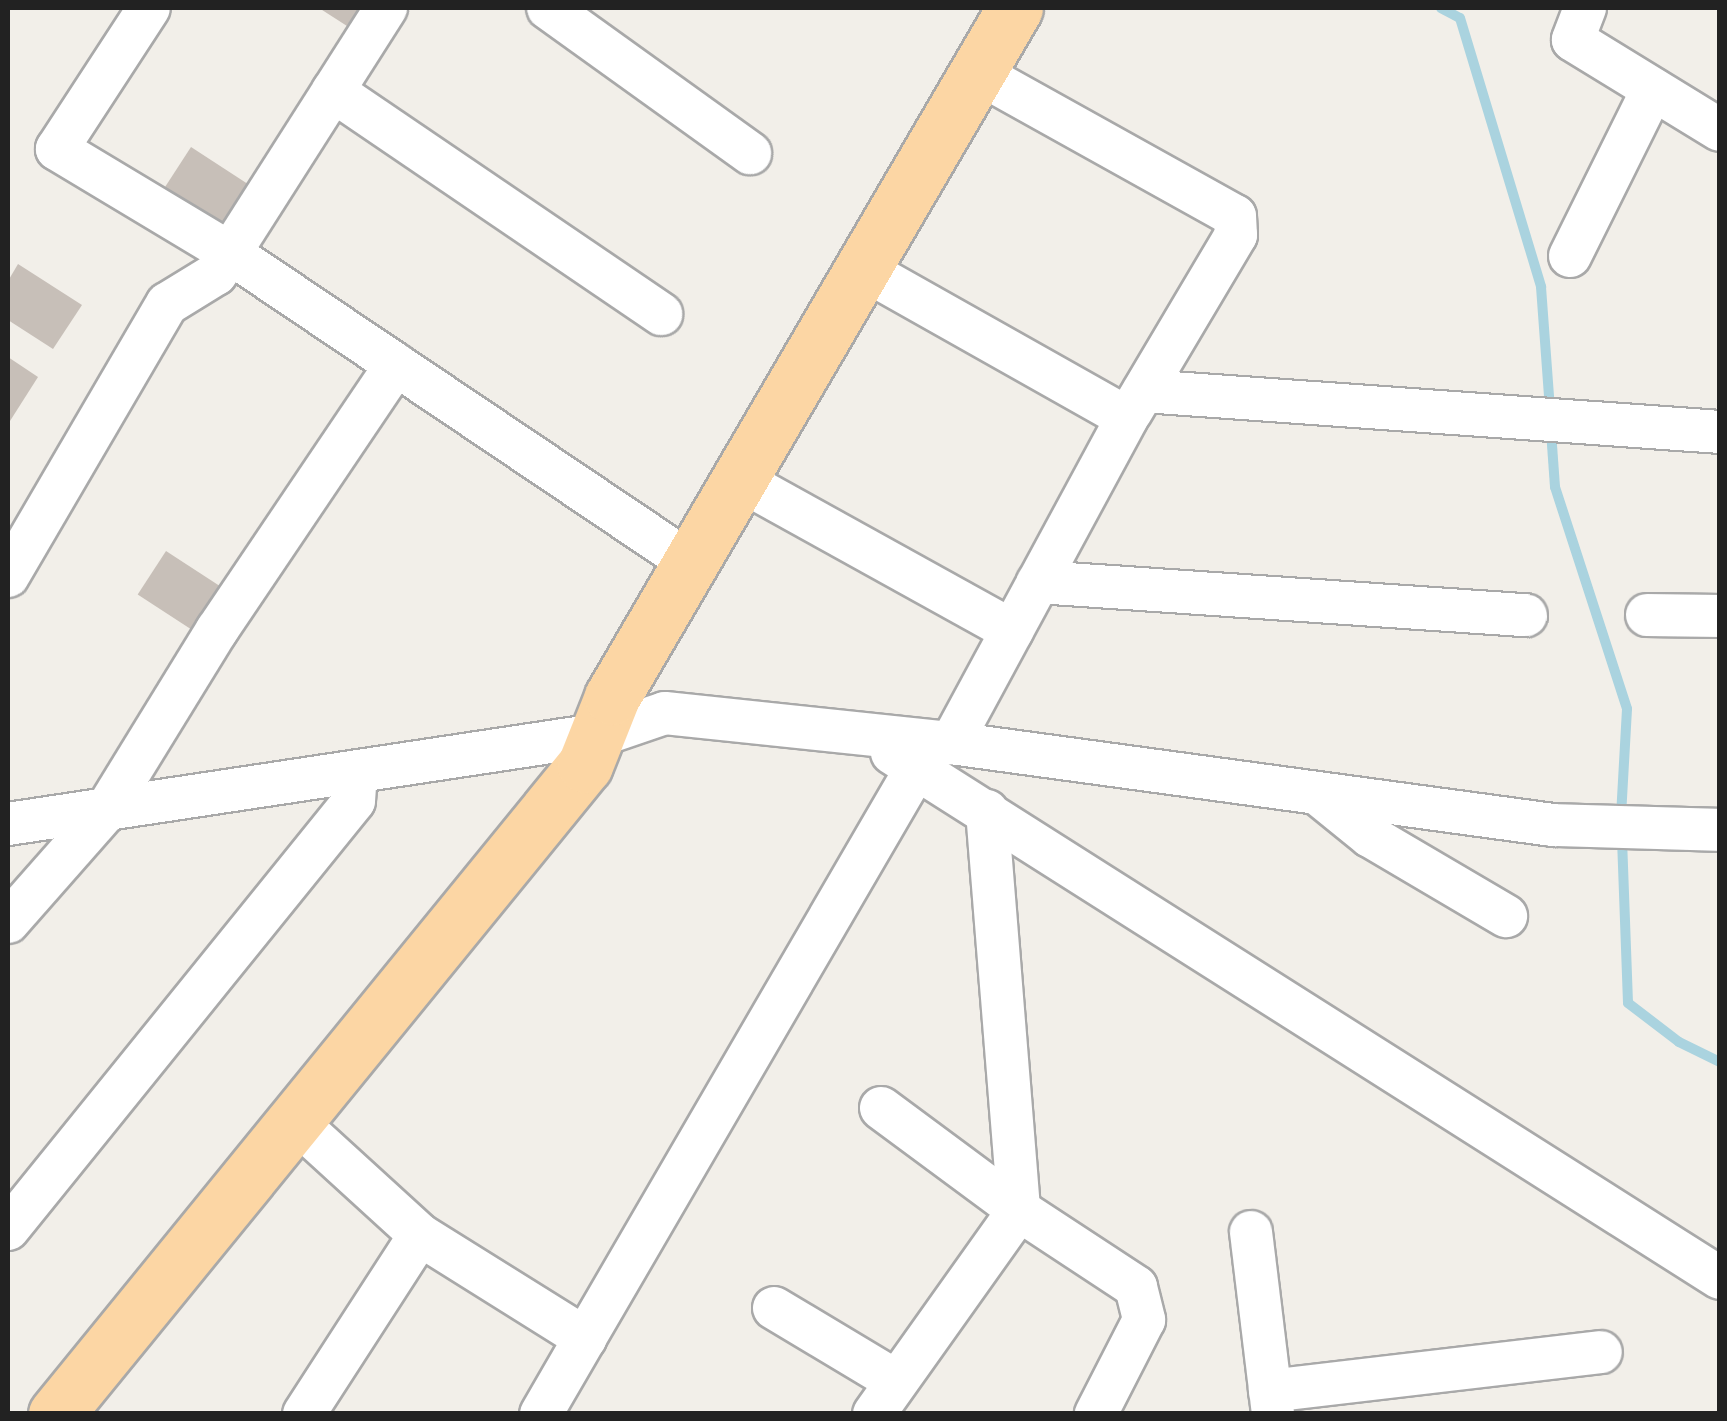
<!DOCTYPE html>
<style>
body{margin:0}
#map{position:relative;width:1727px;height:1421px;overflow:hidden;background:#f2efe9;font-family:"Roboto Condensed",sans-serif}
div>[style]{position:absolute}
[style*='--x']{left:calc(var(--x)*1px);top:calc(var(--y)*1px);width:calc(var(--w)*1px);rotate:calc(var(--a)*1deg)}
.stream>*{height:10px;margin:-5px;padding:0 5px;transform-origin:5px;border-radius:5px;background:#aad3df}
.building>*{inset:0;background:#c7bfb8;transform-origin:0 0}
.roads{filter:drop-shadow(2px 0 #a9a9a9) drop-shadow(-2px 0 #a9a9a9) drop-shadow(0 2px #a9a9a9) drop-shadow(0 -2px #a9a9a9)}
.minor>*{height:42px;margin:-21px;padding:0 21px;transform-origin:21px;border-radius:21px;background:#fff}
.major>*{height:55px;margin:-27.5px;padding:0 27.5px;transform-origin:27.5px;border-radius:27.5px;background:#fcd6a4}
span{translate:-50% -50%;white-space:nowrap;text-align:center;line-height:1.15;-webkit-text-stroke:10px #fff;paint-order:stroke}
.frame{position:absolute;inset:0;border:10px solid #222;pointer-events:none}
</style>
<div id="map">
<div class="stream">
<div style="--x:1441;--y:8;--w:21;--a:28"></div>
<div style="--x:1460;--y:18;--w:281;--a:73.2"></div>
<div style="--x:1541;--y:287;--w:122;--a:85.8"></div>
<div style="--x:1551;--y:431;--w:56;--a:85.9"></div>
<div style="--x:1555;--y:487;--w:233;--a:72"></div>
<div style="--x:1627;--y:709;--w:108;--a:93.2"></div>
<div style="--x:1622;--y:839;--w:164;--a:87.9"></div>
<div style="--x:1628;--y:1003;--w:64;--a:37.4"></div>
<div style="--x:1679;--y:1042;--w:46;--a:26"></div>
</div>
<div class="building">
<div style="clip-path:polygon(319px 8px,359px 8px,347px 26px)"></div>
<div style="left:191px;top:147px;width:76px;height:53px;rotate:33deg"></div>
<div style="clip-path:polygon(18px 264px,82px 305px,53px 349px,8px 320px,8px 281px)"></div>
<div style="clip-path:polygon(8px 357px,38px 377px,10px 421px,8px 419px)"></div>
<div style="left:166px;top:551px;width:76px;height:52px;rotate:33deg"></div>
</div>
<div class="roads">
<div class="minor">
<div style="--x:386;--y:8;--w:290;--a:122.5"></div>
<div style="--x:230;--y:253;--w:557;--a:33.95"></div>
<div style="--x:548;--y:8;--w:249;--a:35.7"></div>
<div style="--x:1585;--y:8;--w:34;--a:111"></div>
<div style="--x:1573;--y:40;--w:172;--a:31.5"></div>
<div style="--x:978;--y:73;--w:294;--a:29.1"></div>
<div style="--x:1235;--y:216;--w:19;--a:87"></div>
<div style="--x:1236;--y:235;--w:206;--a:120.7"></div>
<div style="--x:333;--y:91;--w:397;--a:34.2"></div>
<div style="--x:1570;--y:256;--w:186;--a:-63.6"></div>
<div style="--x:863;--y:269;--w:303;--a:29.4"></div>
<div style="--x:1127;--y:418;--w:370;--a:118.4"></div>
<div style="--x:1144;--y:391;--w:577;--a:4.07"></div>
<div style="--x:740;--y:480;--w:311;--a:29"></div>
<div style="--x:8;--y:576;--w:315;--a:-59.7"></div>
<div style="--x:167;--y:304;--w:57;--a:-31.5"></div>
<div style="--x:216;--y:274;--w:25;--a:-56"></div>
<div style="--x:230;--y:253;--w:202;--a:-149"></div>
<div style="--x:57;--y:149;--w:168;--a:-56.9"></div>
<div style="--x:1038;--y:582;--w:489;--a:3.9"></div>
<div style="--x:1647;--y:615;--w:73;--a:0.8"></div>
<div style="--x:892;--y:753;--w:980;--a:32.38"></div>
<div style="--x:1318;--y:794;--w:67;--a:38.9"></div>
<div style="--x:1370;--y:836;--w:158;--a:30.5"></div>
<div style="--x:987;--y:811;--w:400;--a:85.4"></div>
<div style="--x:8;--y:824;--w:602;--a:-8.6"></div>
<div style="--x:603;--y:734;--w:65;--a:-18.7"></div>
<div style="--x:665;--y:713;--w:288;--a:6"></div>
<div style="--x:951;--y:743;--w:608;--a:7.76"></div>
<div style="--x:1553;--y:825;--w:167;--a:1.7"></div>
<div style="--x:8;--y:922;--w:147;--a:-48.6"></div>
<div style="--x:105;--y:812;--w:214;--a:-58.4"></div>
<div style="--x:217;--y:630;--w:320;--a:-56"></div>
<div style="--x:881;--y:1108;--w:172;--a:36.5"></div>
<div style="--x:294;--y:1120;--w:171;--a:42.4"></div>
<div style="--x:420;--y:1235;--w:195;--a:32"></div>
<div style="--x:585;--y:1338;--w:661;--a:-59.82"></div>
<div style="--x:8;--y:1229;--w:550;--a:-51.05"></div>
<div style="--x:354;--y:801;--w:26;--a:-86"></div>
<div style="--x:1251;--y:1232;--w:183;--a:83.1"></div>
<div style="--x:774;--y:1308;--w:142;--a:30.9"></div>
<div style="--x:1270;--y:1391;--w:333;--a:-6.7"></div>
<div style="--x:304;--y:1414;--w:213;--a:-57.1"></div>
<div style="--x:541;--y:1414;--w:88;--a:-59.9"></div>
<div style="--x:874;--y:1414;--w:250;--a:-54.6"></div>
<div style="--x:1019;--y:1210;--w:140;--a:33.3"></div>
<div style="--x:1136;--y:1287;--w:34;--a:76"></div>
<div style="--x:1144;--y:1320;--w:106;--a:117.1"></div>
</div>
<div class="major">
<div style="--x:56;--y:1414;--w:837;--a:-50.82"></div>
<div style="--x:585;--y:765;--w:73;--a:-68.3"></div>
<div style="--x:612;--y:697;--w:798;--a:-59.68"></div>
</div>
</div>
<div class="frame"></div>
</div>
